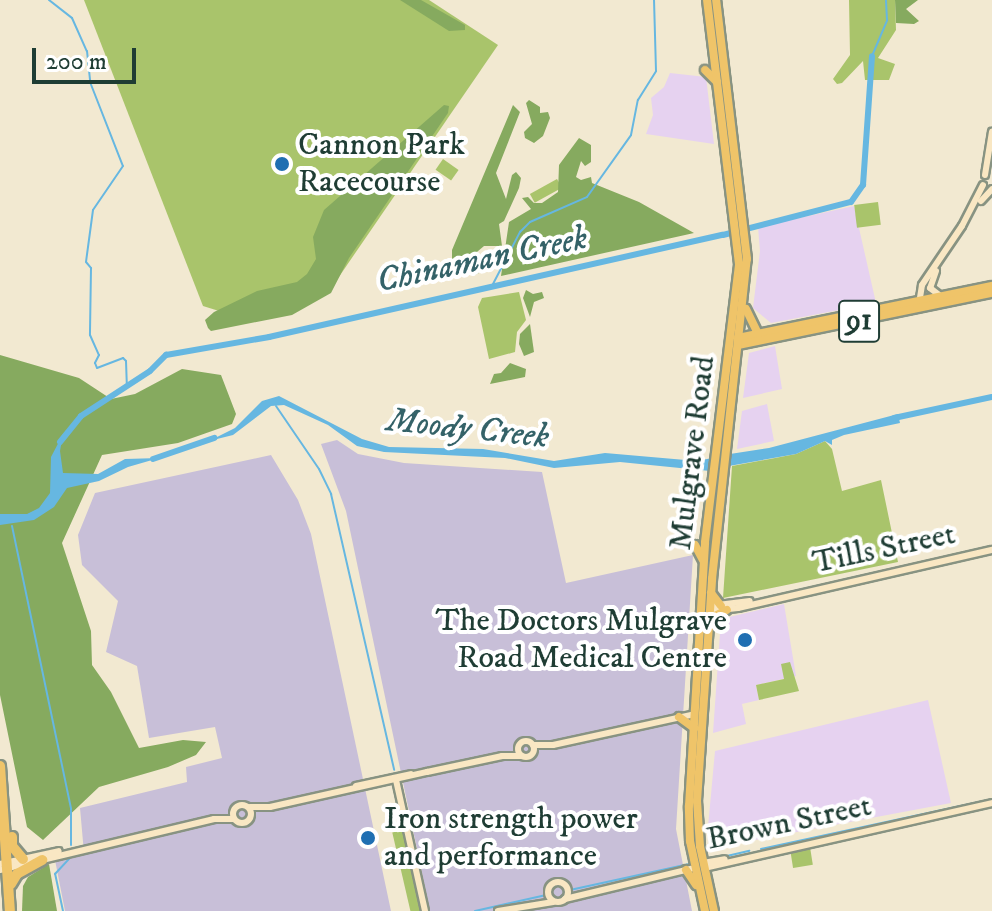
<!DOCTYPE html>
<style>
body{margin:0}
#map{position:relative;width:992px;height:911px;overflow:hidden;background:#f2e9d1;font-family:"IM FELL DW Pica",serif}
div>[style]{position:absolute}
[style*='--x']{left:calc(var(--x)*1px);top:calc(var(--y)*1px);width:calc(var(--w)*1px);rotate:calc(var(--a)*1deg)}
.built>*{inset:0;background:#e6d2f0}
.industrial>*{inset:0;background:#c8bfd8}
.green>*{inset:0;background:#a9c46b;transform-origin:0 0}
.forest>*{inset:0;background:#86aa5f}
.water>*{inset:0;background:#66b7e1}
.stream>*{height:2px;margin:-1px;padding:0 1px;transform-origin:1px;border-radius:1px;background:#66b7e1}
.river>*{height:6px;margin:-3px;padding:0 3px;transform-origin:3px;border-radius:3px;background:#66b7e1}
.roads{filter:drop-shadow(2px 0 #889382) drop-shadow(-2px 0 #889382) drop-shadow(0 2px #889382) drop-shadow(0 -2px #889382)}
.secondary>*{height:6px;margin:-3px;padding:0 3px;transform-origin:3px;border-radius:3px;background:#f9e7c3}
.secondary>.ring{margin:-3px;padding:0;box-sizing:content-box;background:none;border:6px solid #f9e7c3;border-radius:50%}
.primary>*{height:8px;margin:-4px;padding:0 4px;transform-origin:4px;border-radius:4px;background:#efc469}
.highway>*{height:10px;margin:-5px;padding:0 5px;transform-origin:5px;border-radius:5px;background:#efc469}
.dots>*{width:22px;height:22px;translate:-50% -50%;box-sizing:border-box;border:4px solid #fff;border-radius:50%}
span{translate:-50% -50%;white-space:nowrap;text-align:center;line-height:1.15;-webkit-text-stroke:8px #fff;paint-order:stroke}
.shield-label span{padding:2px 6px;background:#fff;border:2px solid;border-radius:6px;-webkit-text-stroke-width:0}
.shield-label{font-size:30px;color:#1f3d34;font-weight:700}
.poi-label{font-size:32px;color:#1f3d34}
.left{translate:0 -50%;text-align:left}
.right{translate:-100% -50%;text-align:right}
.street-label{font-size:32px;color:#1f3d34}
.water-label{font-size:34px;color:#346268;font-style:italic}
.scale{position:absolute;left:32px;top:48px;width:104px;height:36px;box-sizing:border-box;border:4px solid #1f3d34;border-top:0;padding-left:10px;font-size:24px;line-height:28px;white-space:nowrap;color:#1f3d34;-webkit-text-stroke:6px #fff;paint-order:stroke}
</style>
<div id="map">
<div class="built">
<div style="clip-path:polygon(670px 73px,706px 77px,714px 144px,646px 134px,653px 115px,651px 98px,664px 87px)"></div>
<div style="clip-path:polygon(854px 206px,876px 303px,771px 323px,753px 308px,760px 251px,758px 227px)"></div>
<div style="clip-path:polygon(775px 346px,782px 389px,743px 398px,749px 353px)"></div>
<div style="clip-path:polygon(767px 404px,774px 441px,737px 449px,742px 411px)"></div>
<div style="clip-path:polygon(784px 604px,796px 676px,756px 685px,759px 700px,742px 704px,746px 724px,713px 733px,721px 619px)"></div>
<div style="clip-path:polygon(928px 700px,951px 803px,712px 848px,708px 827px,715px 751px)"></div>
</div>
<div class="industrial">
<div style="clip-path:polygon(337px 440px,358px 454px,404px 463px,542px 472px,566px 583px,693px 555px,676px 829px,692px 911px,430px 911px,346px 511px,321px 444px)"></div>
<div style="clip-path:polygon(271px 455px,298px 500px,311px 534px,391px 911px,65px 911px,55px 860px,84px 853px,80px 808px,187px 782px,186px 767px,222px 758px,215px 727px,149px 738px,137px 666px,106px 652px,118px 601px,82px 565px,78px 535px,95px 493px)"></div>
</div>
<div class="green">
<div style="clip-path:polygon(84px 0,429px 0,498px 45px,334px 284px,235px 316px,203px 306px)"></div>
<div style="clip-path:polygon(849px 0,895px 0,896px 30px,878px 58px,895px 64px,889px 80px,865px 80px,863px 61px,842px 83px,837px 84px,833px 79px,850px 55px)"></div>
<div style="left:443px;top:159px;width:19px;height:13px;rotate:35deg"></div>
<div style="left:557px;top:179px;width:10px;height:31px;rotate:61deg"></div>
<div style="left:878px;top:202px;width:23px;height:24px;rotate:83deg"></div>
<div style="clip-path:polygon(519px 292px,526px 320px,517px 332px,515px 352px,489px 359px,478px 307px,482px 298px)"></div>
<div style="clip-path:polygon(825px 441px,832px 449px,842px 491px,881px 480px,898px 562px,723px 598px,732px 466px,796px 454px)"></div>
<div style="clip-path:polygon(790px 662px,799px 691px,759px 700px,756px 685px,784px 679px,781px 664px)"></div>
<div style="left:403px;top:830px;width:83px;height:11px;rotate:77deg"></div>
<div style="left:810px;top:847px;width:18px;height:20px;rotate:81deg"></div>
</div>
<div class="forest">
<div style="clip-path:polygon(400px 0,421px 0,465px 25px,465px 30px,449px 31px)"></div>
<div style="clip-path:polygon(895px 0,918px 0,906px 9px,919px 21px,914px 24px,896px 23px)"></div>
<div style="clip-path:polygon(529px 100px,540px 107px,540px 113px,548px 112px,550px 118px,543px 136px,534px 143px,525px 138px,524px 132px,532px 124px,526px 103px)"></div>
<div style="clip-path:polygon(444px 105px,449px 106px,448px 113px,349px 258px,331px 293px,292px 315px,211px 331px,208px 328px,205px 320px,214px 312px,257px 291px,297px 282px,307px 274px,316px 259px,313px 237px,324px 210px)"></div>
<div style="clip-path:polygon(513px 105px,520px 112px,496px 173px,506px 199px,512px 175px,516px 172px,521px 178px,519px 188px,504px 221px,499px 224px,502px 246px,484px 246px,471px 257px,479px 273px,475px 275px,463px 261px,452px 264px,452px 250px)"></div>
<div style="clip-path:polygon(579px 138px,591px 145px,591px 162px,585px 166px,581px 161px,576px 177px,581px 180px,591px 177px,592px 183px,639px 202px,694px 233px,501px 276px,509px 222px,531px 209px,522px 198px,528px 197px,534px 203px,542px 203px,558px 192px,559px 165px)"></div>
<div style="clip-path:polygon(526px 290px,533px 294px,542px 292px,544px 298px,534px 302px,530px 317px,523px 298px)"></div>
<div style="clip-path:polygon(530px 324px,534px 352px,524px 356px,519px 344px,520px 334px)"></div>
<div style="clip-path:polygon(0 355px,79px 378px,111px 399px,135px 394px,182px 369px,221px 375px,236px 414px,232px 424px,178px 443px,102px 455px,62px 543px,91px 631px,92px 665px,111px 692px,139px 748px,183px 740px,206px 742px,196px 755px,168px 767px,99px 787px,43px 840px,27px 827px,0 695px)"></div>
<div style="clip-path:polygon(510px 363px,526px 369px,525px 377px,490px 384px,494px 374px,501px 373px)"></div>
<div style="clip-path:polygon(49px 864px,57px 911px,22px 911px,23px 886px,28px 877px)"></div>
</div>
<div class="water">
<div style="clip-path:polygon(279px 396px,362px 439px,389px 447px,483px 449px,554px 461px,605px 453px,697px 461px,712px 458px,710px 471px,620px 462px,554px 468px,505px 458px,384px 452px,357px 446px,328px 425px,284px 405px,271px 406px,233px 435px,209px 441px,235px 428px,262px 401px)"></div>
<div style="clip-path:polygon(898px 414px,900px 423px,844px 435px,832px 440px,832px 445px,825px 441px,796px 454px,729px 466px,730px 454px,769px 448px)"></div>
<div style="clip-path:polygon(63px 434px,60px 451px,63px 473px,98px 474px,125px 459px,159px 458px,128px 467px,99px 481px,67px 488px,54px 507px,34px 520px,0 525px,0 514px,27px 514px,39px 508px,50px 493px,51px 457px)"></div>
</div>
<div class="stream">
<div style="--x:49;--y:0;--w:29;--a:38"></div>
<div style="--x:72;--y:18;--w:36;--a:66"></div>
<div style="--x:87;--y:51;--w:31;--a:84"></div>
<div style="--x:90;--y:82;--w:90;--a:68.6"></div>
<div style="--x:123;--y:166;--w:53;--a:124.3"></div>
<div style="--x:93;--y:210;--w:52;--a:97.7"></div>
<div style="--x:86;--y:262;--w:8;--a:50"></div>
<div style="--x:91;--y:268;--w:67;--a:90.9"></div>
<div style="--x:90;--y:335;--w:22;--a:66"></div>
<div style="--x:99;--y:355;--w:9;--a:117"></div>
<div style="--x:95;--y:363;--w:5;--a:68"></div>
<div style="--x:97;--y:368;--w:28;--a:-21"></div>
<div style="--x:123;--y:358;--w:4;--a:45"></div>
<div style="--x:126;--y:361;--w:25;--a:88"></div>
<div style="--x:872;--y:56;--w:39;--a:-67"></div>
<div style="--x:887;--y:20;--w:20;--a:-93"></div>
<div style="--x:493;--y:284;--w:59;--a:-62.6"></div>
<div style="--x:520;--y:232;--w:14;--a:-45"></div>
<div style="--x:530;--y:222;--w:62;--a:-23.7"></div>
<div style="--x:587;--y:197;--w:76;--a:-54.6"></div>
<div style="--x:631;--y:135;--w:36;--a:-79"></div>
<div style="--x:638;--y:100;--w:34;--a:-58"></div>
<div style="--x:656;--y:71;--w:71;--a:-91.6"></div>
<div style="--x:276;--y:406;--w:76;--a:55.7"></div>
<div style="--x:319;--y:469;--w:28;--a:64"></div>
<div style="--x:331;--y:494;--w:283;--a:77.1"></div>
<div style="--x:12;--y:526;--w:289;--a:78.2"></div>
<div style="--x:71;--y:809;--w:36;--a:90"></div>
<div style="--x:761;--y:849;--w:236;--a:-12.2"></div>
<div style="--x:727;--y:856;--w:23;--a:-13"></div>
<div style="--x:570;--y:890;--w:122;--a:-12.3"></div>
<div style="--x:63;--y:911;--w:38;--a:-102"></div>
<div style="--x:55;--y:874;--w:23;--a:-47"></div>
<div style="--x:475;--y:911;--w:73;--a:-12.7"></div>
</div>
<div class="river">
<div style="--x:894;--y:418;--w:100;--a:-12.1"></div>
<div style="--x:60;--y:442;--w:33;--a:-51"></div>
<div style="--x:81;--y:416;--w:82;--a:-33.1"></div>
<div style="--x:150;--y:371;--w:23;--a:-45"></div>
<div style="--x:166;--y:355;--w:105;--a:-9.9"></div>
<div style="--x:269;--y:337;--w:465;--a:-12.7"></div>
<div style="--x:723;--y:235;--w:132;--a:-14.5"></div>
<div style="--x:851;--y:202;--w:21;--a:-55"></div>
<div style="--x:863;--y:185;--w:129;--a:-86"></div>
<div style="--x:153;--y:459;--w:65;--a:-19"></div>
</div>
<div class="roads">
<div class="secondary">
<div style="--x:985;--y:175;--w:44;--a:-80.8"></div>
<div style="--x:981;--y:201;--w:16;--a:-47"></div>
<div style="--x:936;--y:271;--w:18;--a:109"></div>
<div style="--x:930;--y:288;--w:15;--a:37"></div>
<div style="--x:919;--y:304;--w:19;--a:-81"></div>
<div style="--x:922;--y:285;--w:71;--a:-55.9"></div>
<div style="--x:962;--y:226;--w:46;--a:-62.9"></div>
<div style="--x:710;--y:606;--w:40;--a:-7.1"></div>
<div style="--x:710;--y:611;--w:28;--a:-6"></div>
<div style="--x:738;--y:608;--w:261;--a:-12.9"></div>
<div class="ring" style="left:518px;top:741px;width:10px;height:10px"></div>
<div style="--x:533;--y:745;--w:20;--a:0"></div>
<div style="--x:553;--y:745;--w:145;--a:-12.3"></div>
<div style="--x:427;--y:772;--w:77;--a:-12"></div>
<div style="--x:502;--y:756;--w:19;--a:0"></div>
<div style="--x:396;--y:780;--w:134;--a:77.5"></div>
<div style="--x:356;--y:786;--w:56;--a:-12.3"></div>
<div class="ring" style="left:233px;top:805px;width:12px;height:12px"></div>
<div style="--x:250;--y:807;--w:20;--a:0"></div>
<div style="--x:270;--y:807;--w:161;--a:-12.6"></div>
<div style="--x:42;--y:860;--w:177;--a:-13.4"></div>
<div style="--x:214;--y:819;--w:19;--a:0"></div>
<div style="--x:703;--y:863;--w:22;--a:-10"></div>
<div style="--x:0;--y:864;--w:60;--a:-12.4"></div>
<div style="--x:704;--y:868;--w:295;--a:-12.7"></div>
<div style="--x:0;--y:870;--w:32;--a:-14"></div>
<div class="ring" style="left:548px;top:882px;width:14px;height:14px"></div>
<div style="--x:565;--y:899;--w:129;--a:-13.5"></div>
<div style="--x:498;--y:911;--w:56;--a:-9.3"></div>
</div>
<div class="primary">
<div style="--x:705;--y:70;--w:17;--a:45"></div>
<div style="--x:746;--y:309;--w:28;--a:64"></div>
<div style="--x:738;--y:338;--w:259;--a:-11.6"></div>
<div style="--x:738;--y:345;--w:259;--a:-11.6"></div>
<div style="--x:695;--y:545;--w:17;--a:62"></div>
<div style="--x:711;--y:593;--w:16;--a:52"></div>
<div style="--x:709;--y:619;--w:20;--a:-27"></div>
<div style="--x:679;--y:717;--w:19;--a:36"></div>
<div style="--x:686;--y:870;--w:18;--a:56"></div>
<div style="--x:705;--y:911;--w:72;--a:-102.1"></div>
<div style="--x:690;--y:841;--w:35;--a:-92"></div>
<div style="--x:689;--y:806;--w:264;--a:-86.5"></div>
<div style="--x:705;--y:542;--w:280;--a:-83"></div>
<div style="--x:739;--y:264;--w:266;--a:-96.9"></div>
<div style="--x:714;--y:911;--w:66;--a:-102.2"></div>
<div style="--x:700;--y:846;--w:45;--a:-93.8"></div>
<div style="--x:697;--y:801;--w:223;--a:-86.1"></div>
<div style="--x:712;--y:579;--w:322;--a:-83.8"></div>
<div style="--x:747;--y:259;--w:261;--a:-96.8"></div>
</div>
<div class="highway">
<div style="--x:0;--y:766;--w:145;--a:86.1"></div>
<div style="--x:12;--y:837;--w:9;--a:90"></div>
<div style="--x:12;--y:846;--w:17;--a:50"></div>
<div style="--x:11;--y:884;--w:12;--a:-59"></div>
<div style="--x:17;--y:874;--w:29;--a:-29"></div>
</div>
</div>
<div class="dots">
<div style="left:282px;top:164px;background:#1f6fb2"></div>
<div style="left:745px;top:640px;background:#1f6fb2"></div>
<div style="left:368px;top:838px;background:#1f6fb2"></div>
</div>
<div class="shield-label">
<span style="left:859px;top:321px">91</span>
</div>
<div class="poi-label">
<span class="left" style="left:298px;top:164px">Cannon Park<br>Racecourse</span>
<span class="right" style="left:727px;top:640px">The Doctors Mulgrave<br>Road Medical Centre</span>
<span class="left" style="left:384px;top:838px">Iron strength power<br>and performance</span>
</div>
<div class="street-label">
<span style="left:693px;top:453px;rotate:-83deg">Mulgrave Road</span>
<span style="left:884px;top:549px;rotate:-12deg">Tills Street</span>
<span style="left:789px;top:823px;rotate:-12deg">Brown Street</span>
</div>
<div class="water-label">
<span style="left:482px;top:260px;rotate:-12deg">Chinaman Creek</span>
<span style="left:468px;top:429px;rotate:6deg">Moody Creek</span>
</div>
<div class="scale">200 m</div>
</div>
